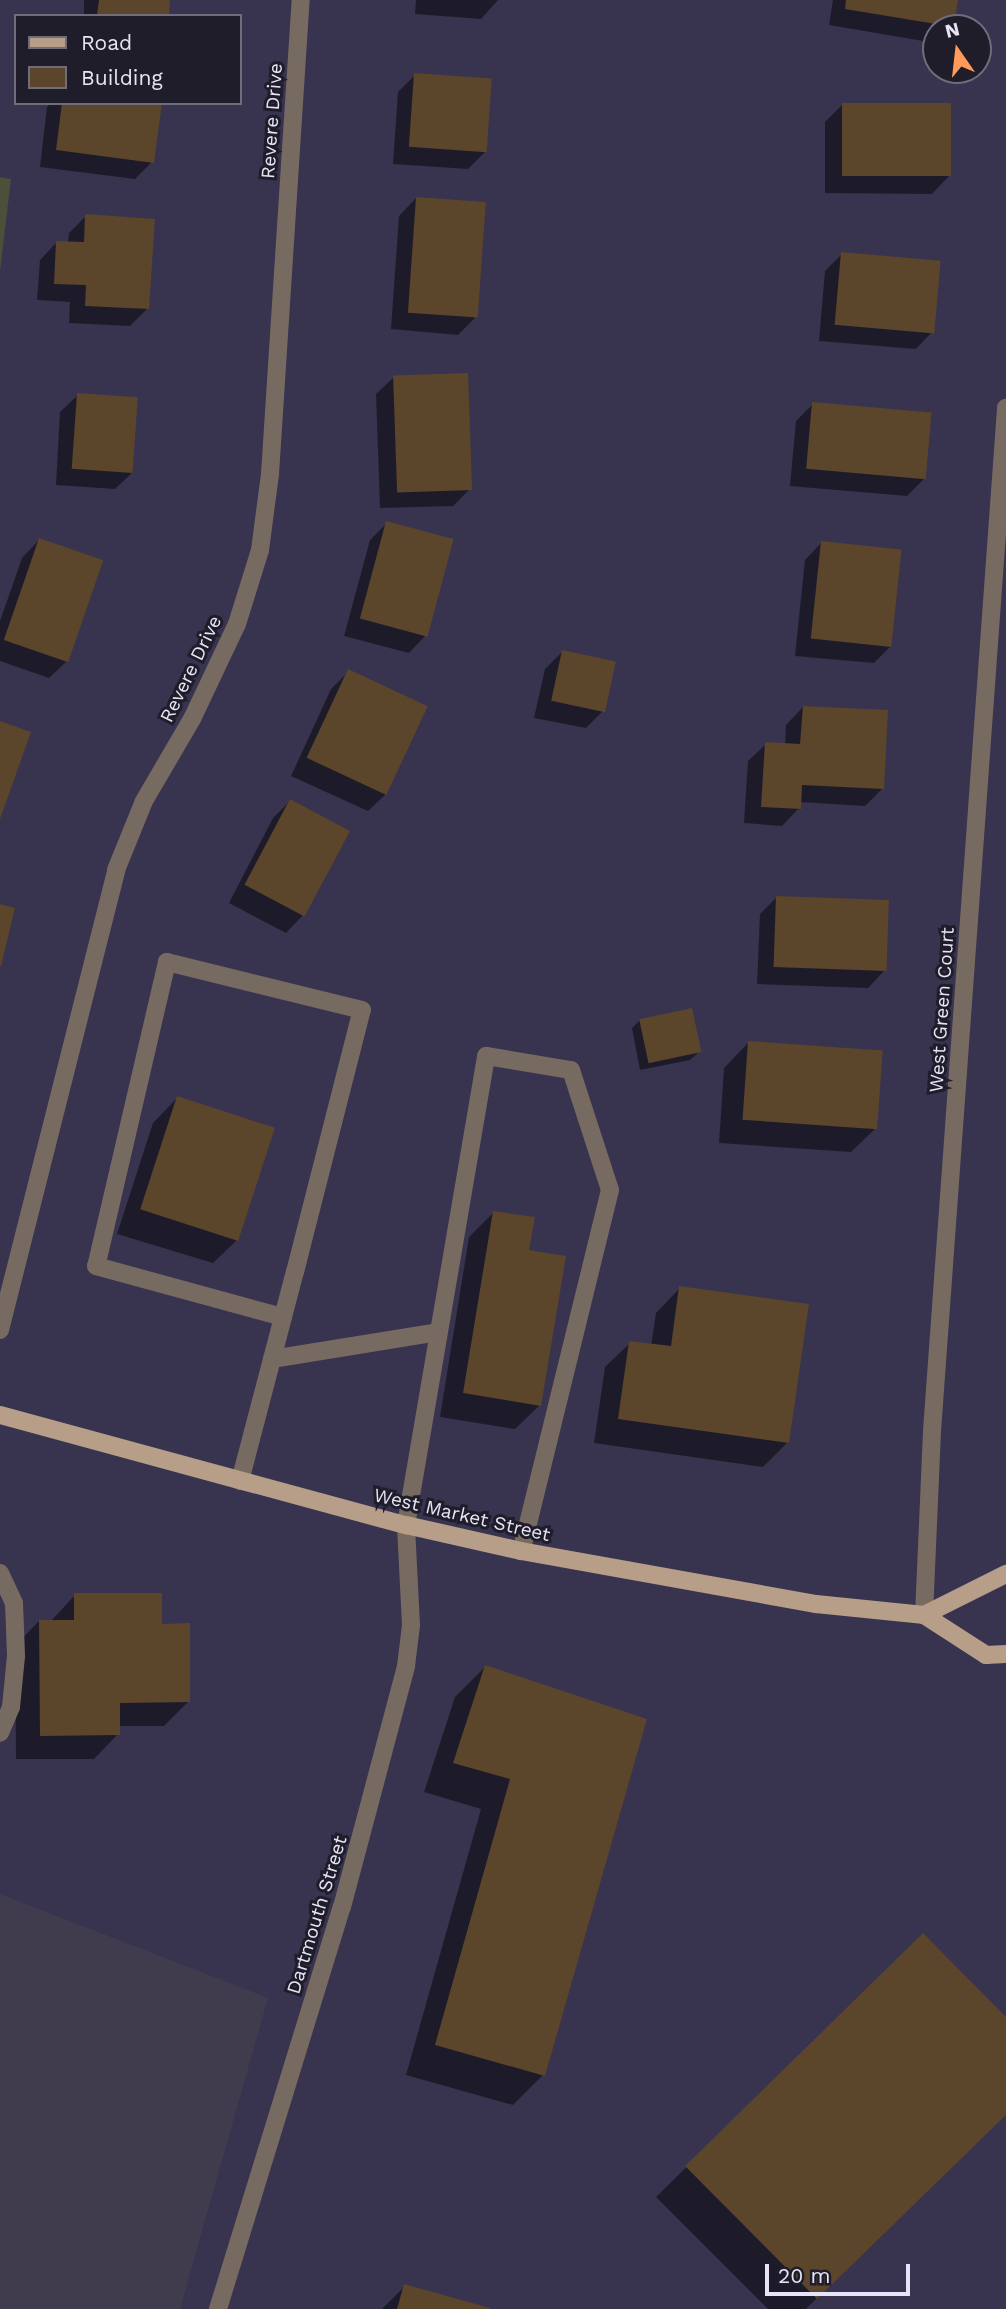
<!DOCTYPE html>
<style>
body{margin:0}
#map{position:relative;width:1006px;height:2309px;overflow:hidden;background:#38334f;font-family:"Work Sans",sans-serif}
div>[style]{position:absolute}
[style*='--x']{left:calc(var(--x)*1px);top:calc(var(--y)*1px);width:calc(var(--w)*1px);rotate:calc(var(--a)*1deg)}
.industrial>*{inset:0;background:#403c4e}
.green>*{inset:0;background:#4b5038}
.shadow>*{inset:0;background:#0007;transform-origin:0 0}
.building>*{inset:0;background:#5b452b;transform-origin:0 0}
.minor>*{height:18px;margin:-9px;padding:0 9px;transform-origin:9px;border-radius:9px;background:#776b61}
.major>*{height:18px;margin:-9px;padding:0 9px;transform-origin:9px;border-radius:9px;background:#b69e88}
span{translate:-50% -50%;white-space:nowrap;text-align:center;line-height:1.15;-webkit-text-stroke:6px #1f1d2a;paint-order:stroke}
.street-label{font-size:19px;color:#e6e4f6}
.legend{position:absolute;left:14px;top:14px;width:228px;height:91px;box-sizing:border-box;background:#1f1d2a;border:2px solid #6f6d7c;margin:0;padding:9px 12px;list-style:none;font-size:21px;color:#e6e4f6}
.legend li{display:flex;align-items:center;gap:14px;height:35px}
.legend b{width:35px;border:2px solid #6f6d7c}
.north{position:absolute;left:922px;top:14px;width:70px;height:70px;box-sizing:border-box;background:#1f1d2a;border:2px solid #6f6d7c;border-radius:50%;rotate:346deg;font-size:19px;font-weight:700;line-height:28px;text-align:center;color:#e6e4f6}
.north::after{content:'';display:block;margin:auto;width:24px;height:32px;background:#ff9a5b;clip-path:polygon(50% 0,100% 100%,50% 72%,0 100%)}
.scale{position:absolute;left:765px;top:2264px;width:145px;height:32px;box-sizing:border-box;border:4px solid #e6e4f6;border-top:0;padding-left:9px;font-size:21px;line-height:24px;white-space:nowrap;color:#e6e4f6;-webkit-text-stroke:5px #1f1d2a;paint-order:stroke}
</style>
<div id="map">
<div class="industrial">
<div style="clip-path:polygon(0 1894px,268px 1998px,180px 2309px,0 2309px)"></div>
</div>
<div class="green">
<div style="clip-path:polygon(0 177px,11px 179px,0 271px)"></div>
</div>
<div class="shadow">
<div style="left:84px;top:0;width:84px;height:16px"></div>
<div style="clip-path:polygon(416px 0,498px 0,481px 19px,415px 14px)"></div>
<div style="clip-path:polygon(833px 0,957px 0,952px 26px,936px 28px,935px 43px,829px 25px)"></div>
<div style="clip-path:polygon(415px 75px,485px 152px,468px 169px,393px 164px,398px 92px)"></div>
<div style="clip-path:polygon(51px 103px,160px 103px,152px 162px,135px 179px,40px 167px,47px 107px)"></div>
<div style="clip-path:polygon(842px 105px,949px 176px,932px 194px,825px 193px,825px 122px)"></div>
<div style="clip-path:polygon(416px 198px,475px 318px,458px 335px,391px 329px,399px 216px)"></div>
<div style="clip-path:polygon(86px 216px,148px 308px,130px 326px,69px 323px,70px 302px,37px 300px,40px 260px,57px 242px,68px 243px,69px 233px)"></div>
<div style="clip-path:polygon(842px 254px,933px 331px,916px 349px,819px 341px,825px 271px)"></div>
<div style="clip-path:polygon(394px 377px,470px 489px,453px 506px,380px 508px,376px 394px)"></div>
<div style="clip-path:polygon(78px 395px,133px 472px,115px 489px,56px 485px,60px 412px)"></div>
<div style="clip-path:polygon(813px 404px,924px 479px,907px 496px,790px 486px,796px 421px)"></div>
<div style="clip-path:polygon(387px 523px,426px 635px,409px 653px,344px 636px,370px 540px)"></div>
<div style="clip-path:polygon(39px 540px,67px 661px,49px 678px,0 661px,0 621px,22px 558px)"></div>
<div style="clip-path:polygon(822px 542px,891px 646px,874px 663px,795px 656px,805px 560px)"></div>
<div style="clip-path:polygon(562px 652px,603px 711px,586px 728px,534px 718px,545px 669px)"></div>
<div style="clip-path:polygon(348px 672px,386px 794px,368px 811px,291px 776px,331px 689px)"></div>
<div style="clip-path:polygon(803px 707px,882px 789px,865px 806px,800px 802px,799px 808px,782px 826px,744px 823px,748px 761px,766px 744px,785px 745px,786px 725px)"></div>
<div style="clip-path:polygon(290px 801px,348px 831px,303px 915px,286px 933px,229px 903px,273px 818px)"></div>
<div style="clip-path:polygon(777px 897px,885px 970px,868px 988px,757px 984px,760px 914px)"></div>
<div style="clip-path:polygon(640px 1020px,699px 1052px,690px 1060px,640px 1070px,632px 1028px)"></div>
<div style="clip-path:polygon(748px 1043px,876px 1128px,851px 1152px,719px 1143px,724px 1068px)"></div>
<div style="clip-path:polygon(177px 1098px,238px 1239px,213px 1263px,117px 1234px,153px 1123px)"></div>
<div style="clip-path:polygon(493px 1213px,527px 1252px,540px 1405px,515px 1429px,440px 1417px,469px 1237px)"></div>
<div style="clip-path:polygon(680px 1288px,787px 1443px,763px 1467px,594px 1443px,605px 1367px,630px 1343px,651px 1346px,656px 1313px)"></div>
<div style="clip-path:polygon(75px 1595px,160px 1625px,188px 1702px,164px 1726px,118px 1726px,118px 1734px,94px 1759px,16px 1759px,15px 1646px,39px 1621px,51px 1621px)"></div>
<div style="clip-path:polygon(485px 1667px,645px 1720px,543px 2075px,513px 2105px,406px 2075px,481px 1809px,424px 1792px,455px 1697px)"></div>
<div style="clip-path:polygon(923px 1935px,1006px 2020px,1006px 2113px,806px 2309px,768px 2309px,656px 2197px)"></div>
<div style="clip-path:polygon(405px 2286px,487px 2309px,382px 2309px)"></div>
</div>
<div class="building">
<div style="clip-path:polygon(99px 0,170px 0,169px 16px,97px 14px)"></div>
<div style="clip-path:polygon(846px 0,958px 0,954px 27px,845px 9px)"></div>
<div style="left:414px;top:73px;width:78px;height:74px;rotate:4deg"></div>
<div style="clip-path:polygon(62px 103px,162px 103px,154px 163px,56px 150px)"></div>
<div style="left:842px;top:103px;width:109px;height:73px"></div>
<div style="left:416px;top:197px;width:70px;height:116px;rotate:4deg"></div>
<div style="clip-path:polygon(85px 214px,155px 219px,149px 309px,85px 306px,86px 285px,54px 284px,56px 241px,84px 242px)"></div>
<div style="left:841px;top:252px;width:100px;height:73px;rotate:5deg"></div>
<div style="left:468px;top:373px;width:117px;height:75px;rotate:88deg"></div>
<div style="left:77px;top:393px;width:61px;height:76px;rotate:4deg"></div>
<div style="left:812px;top:402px;width:120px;height:67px;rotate:5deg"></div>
<div style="left:386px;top:521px;width:70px;height:101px;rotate:15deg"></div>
<div style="left:39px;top:538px;width:68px;height:108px;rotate:19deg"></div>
<div style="left:821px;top:541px;width:81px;height:98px;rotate:6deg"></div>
<div style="left:562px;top:650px;width:55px;height:52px;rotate:12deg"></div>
<div style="left:348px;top:669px;width:88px;height:98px;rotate:25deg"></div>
<div style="clip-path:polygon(803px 706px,888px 710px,884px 789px,802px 785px,801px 809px,761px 807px,765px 742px,800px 744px)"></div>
<div style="clip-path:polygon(0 721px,31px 732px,0 819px)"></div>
<div style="left:290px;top:799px;width:68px;height:97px;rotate:28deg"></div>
<div style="left:776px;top:896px;width:113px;height:71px;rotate:2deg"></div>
<div style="clip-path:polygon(0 904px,15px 908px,1px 966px,0 966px)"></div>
<div style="left:692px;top:1008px;width:45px;height:54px;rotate:78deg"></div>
<div style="left:748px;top:1041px;width:135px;height:79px;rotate:4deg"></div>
<div style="left:177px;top:1096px;width:103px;height:119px;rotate:18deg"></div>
<div style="clip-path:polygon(493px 1211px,535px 1217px,529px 1250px,566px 1256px,541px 1406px,463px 1393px)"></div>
<div style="clip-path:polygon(679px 1286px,809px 1304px,789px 1443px,618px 1419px,629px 1341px,671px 1346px)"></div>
<div style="clip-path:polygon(74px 1593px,162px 1593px,162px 1624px,190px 1623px,190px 1702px,120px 1703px,120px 1735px,40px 1736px,39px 1620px,74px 1620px)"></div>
<div style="clip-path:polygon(485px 1665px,647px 1719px,545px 2076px,435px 2045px,510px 1779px,453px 1763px)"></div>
<div style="clip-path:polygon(923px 1933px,1006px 2017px,1006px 2115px,817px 2299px,685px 2166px)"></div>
<div style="clip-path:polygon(404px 2284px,490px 2308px,490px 2309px,397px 2309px)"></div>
</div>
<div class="minor">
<div style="--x:0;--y:1330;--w:474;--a:-75.8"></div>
<div style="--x:116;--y:870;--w:74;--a:-67.9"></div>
<div style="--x:144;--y:801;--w:95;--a:-59.7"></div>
<div style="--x:192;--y:719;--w:105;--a:-64.7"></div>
<div style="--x:237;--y:624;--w:77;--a:-72.7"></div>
<div style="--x:260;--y:550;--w:77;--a:-82.5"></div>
<div style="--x:270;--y:474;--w:475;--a:-86.3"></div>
<div style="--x:272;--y:1359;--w:168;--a:-9.2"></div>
<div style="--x:240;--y:1481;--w:216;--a:-75.3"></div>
<div style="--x:295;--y:1272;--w:270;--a:-75.7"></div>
<div style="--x:362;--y:1010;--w:201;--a:-166.2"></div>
<div style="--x:167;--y:962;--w:312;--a:103.1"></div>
<div style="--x:96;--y:1266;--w:194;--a:15.3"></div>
<div style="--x:0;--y:1573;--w:33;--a:65"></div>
<div style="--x:14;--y:1603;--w:53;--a:87.8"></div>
<div style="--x:16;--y:1656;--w:51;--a:95.6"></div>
<div style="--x:11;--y:1707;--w:28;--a:113"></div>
<div style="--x:924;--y:1615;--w:184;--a:-87.5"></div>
<div style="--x:932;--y:1431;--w:1026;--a:-85.86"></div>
<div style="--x:218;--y:2309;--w:421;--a:-72.9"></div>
<div style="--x:342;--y:1907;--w:249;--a:-75.1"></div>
<div style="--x:406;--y:1666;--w:41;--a:-83"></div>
<div style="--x:411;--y:1625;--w:100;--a:-92.9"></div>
<div style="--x:406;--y:1525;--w:476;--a:-80.3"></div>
<div style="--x:486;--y:1056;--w:86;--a:9.4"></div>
<div style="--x:571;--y:1070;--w:126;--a:72"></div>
<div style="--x:610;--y:1190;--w:372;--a:103.8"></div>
</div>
<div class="major">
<div style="--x:0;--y:1415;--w:421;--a:15.2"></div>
<div style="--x:406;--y:1525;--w:118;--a:12.7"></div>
<div style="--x:521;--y:1551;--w:300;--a:10.2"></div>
<div style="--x:816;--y:1604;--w:109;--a:5.8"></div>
<div style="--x:924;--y:1615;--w:74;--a:32.8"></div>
<div style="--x:986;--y:1655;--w:20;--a:-3"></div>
<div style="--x:924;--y:1615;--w:92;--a:-26.6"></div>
</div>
<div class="street-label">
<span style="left:272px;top:121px;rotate:-86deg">Revere Drive</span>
<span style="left:191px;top:669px;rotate:-64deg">Revere Drive</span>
<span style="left:942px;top:1010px;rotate:-86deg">West Green Court</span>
<span style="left:462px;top:1515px;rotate:13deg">West Market Street</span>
<span style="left:317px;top:1915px;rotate:-73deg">Dartmouth Street</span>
</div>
<ul class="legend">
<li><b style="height:9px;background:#b69e88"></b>Road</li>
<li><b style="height:19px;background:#5b452b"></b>Building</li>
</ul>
<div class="north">N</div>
<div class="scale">20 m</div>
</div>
